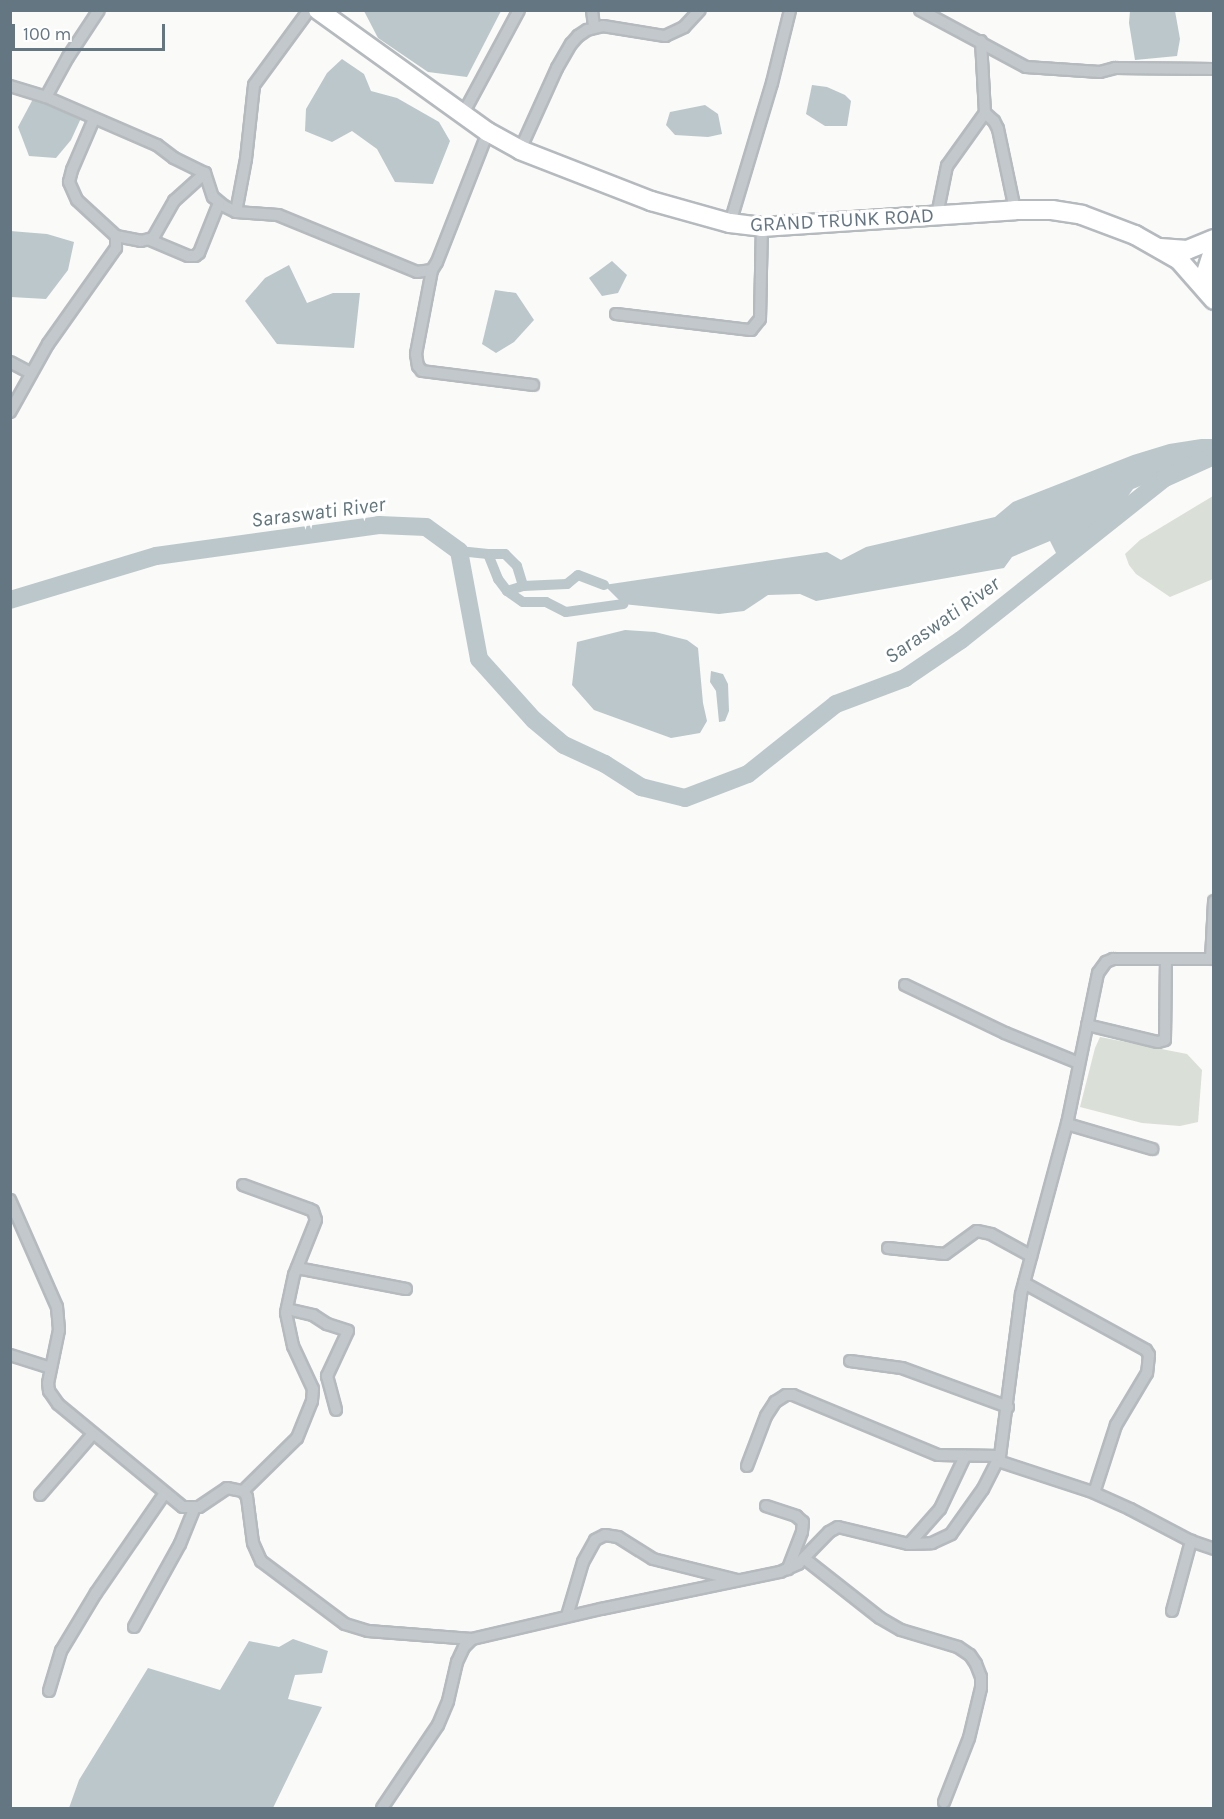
<!DOCTYPE html>
<style>
body{margin:0}
#map{position:relative;width:1224px;height:1819px;overflow:hidden;background:#fafaf8;font-family:Karla,sans-serif}
div>[style]{position:absolute}
[style*='--x']{left:calc(var(--x)*1px);top:calc(var(--y)*1px);width:calc(var(--w)*1px);rotate:calc(var(--a)*1deg)}
.green>*{inset:0;background:#dadfd7}
.water>*{inset:0;background:#bbc7cb}
.canal>*{height:10px;margin:-5px;padding:0 5px;transform-origin:5px;border-radius:5px;background:#bbc7cb}
.river>*{height:18px;margin:-9px;padding:0 9px;transform-origin:9px;border-radius:9px;background:#bbc7cb}
.roads{filter:drop-shadow(2px 0 #b5babe) drop-shadow(-2px 0 #b5babe) drop-shadow(0 2px #b5babe) drop-shadow(0 -2px #b5babe)}
.minor>*{height:10px;margin:-5px;padding:0 5px;transform-origin:5px;border-radius:5px;background:#c3c8cc}
.primary>*{height:18px;margin:-9px;padding:0 9px;transform-origin:9px;border-radius:9px;background:#fff}
.trunk>*{height:18px;margin:-9px;padding:0 9px;transform-origin:9px;border-radius:9px;background:#fff}
span{translate:-50% -50%;white-space:nowrap;text-align:center;line-height:1.15;-webkit-text-stroke:6px #fff;paint-order:stroke}
.street-label{font-size:20px;color:#657683}
.water-label{font-size:21px;color:#60757c;font-style:italic}
.frame{position:absolute;inset:0;border:12px solid #657683;pointer-events:none}
.scale{position:absolute;left:12px;top:24px;width:153px;height:27px;box-sizing:border-box;border:3px solid #657683;border-top:0;padding-left:8px;font-size:18px;line-height:21px;white-space:nowrap;color:#657683;-webkit-text-stroke:4px #fff;paint-order:stroke}
</style>
<div id="map">
<div class="green">
<div style="clip-path:polygon(1213px 496px,1213px 579px,1170px 597px,1136px 574px,1129px 565px,1125px 554px,1140px 540px)"></div>
<div style="clip-path:polygon(1100px 1037px,1187px 1054px,1202px 1070px,1198px 1122px,1180px 1126px,1142px 1123px,1080px 1107px,1095px 1048px)"></div>
</div>
<div class="water">
<div style="clip-path:polygon(364px 11px,501px 11px,467px 77px,428px 72px,378px 38px)"></div>
<div style="clip-path:polygon(1130px 11px,1175px 11px,1180px 39px,1177px 56px,1135px 60px,1129px 23px)"></div>
<div style="clip-path:polygon(342px 59px,364px 74px,371px 91px,397px 98px,439px 122px,450px 141px,433px 184px,395px 182px,377px 149px,352px 131px,332px 142px,305px 131px,306px 109px,327px 73px)"></div>
<div style="clip-path:polygon(812px 85px,827px 87px,845px 95px,851px 101px,847px 126px,825px 126px,806px 114px)"></div>
<div style="clip-path:polygon(33px 99px,82px 116px,71px 140px,56px 158px,29px 156px,18px 127px)"></div>
<div style="clip-path:polygon(705px 105px,718px 114px,722px 134px,708px 137px,675px 135px,666px 125px,670px 112px)"></div>
<div style="clip-path:polygon(10px 231px,47px 234px,74px 242px,68px 270px,46px 299px,11px 297px)"></div>
<div style="clip-path:polygon(612px 261px,627px 275px,618px 293px,602px 296px,589px 278px)"></div>
<div style="clip-path:polygon(289px 265px,307px 303px,333px 293px,360px 293px,354px 348px,277px 344px,245px 301px,265px 278px)"></div>
<div style="clip-path:polygon(495px 290px,516px 293px,534px 320px,514px 342px,496px 353px,482px 344px)"></div>
<div style="clip-path:polygon(1201px 439px,1213px 439px,1213px 456px,1133px 489px,1111px 520px,1060px 561px,1050px 541px,1012px 557px,1004px 568px,816px 601px,800px 594px,768px 595px,744px 611px,719px 614px,623px 604px,604px 585px,827px 552px,841px 560px,866px 547px,995px 517px,1013px 502px,1133px 455px,1169px 444px)"></div>
<div style="clip-path:polygon(625px 630px,655px 632px,687px 640px,698px 648px,703px 703px,707px 721px,700px 733px,671px 738px,594px 710px,572px 685px,577px 642px)"></div>
<div style="clip-path:polygon(711px 671px,723px 674px,728px 684px,729px 711px,725px 721px,719px 722px,716px 691px,710px 682px)"></div>
<div style="clip-path:polygon(293px 1639px,328px 1651px,322px 1673px,295px 1675px,288px 1699px,322px 1707px,273px 1808px,69px 1808px,79px 1780px,148px 1668px,220px 1690px,249px 1641px,279px 1647px)"></div>
</div>
<div class="canal">
<div style="--x:459;--y:551;--w:29;--a:6"></div>
<div style="--x:488;--y:554;--w:27;--a:68"></div>
<div style="--x:498;--y:579;--w:15;--a:53"></div>
<div style="--x:507;--y:591;--w:19;--a:35"></div>
<div style="--x:523;--y:602;--w:23;--a:0"></div>
<div style="--x:546;--y:602;--w:22;--a:27"></div>
<div style="--x:566;--y:612;--w:58;--a:-8"></div>
<div style="--x:488;--y:554;--w:17;--a:0"></div>
<div style="--x:505;--y:554;--w:17;--a:45"></div>
<div style="--x:517;--y:566;--w:21;--a:73"></div>
<div style="--x:507;--y:591;--w:17;--a:-17"></div>
<div style="--x:523;--y:586;--w:44;--a:-2.6"></div>
<div style="--x:567;--y:584;--w:14;--a:-39"></div>
<div style="--x:578;--y:575;--w:28;--a:21"></div>
</div>
<div class="river">
<div style="--x:10;--y:600;--w:152;--a:-16.8"></div>
<div style="--x:156;--y:556;--w:225;--a:-7.9"></div>
<div style="--x:379;--y:525;--w:47;--a:2.4"></div>
<div style="--x:426;--y:527;--w:41;--a:36"></div>
<div style="--x:459;--y:551;--w:110;--a:79.5"></div>
<div style="--x:479;--y:659;--w:82;--a:48"></div>
<div style="--x:534;--y:720;--w:39;--a:40"></div>
<div style="--x:564;--y:745;--w:45;--a:24.9"></div>
<div style="--x:605;--y:764;--w:43;--a:32.6"></div>
<div style="--x:641;--y:787;--w:45;--a:14"></div>
<div style="--x:685;--y:798;--w:67;--a:-20.9"></div>
<div style="--x:748;--y:774;--w:112;--a:-38.5"></div>
<div style="--x:836;--y:704;--w:74;--a:-20.6"></div>
<div style="--x:905;--y:678;--w:68;--a:-34.2"></div>
<div style="--x:961;--y:640;--w:260;--a:-38.5"></div>
<div style="--x:1165;--y:478;--w:54;--a:-24.2"></div>
</div>
<div class="roads">
<div class="minor">
<div style="--x:592;--y:10;--w:17;--a:83"></div>
<div style="--x:920;--y:10;--w:120;--a:28.3"></div>
<div style="--x:1026;--y:67;--w:74;--a:3.9"></div>
<div style="--x:1100;--y:72;--w:16;--a:-15"></div>
<div style="--x:1115;--y:68;--w:99;--a:0.6"></div>
<div style="--x:10;--y:86;--w:38;--a:17"></div>
<div style="--x:46;--y:97;--w:121;--a:23.4"></div>
<div style="--x:157;--y:145;--w:21;--a:37"></div>
<div style="--x:174;--y:158;--w:34;--a:26"></div>
<div style="--x:205;--y:173;--w:25;--a:72"></div>
<div style="--x:213;--y:197;--w:14;--a:39"></div>
<div style="--x:224;--y:206;--w:13;--a:27"></div>
<div style="--x:236;--y:212;--w:42;--a:4.1"></div>
<div style="--x:278;--y:215;--w:150;--a:22.3"></div>
<div style="--x:417;--y:272;--w:15;--a:-8"></div>
<div style="--x:432;--y:270;--w:9;--a:-58"></div>
<div style="--x:437;--y:262;--w:140;--a:-68.6"></div>
<div style="--x:46;--y:97;--w:46;--a:-61.2"></div>
<div style="--x:68;--y:57;--w:56;--a:-56.6"></div>
<div style="--x:985;--y:113;--w:12;--a:42"></div>
<div style="--x:994;--y:121;--w:9;--a:63"></div>
<div style="--x:998;--y:129;--w:83;--a:78.1"></div>
<div style="--x:463;--y:114;--w:118;--a:-61.7"></div>
<div style="--x:520;--y:150;--w:90;--a:-65.7"></div>
<div style="--x:557;--y:68;--w:28;--a:-60"></div>
<div style="--x:571;--y:44;--w:11;--a:-49"></div>
<div style="--x:578;--y:36;--w:11;--a:-34"></div>
<div style="--x:587;--y:30;--w:16;--a:-14"></div>
<div style="--x:603;--y:26;--w:63;--a:9.2"></div>
<div style="--x:665;--y:36;--w:21;--a:-25"></div>
<div style="--x:684;--y:27;--w:23;--a:-47"></div>
<div style="--x:236;--y:212;--w:54;--a:-79.3"></div>
<div style="--x:246;--y:159;--w:74;--a:-83.8"></div>
<div style="--x:254;--y:85;--w:93;--a:-53.7"></div>
<div style="--x:937;--y:215;--w:50;--a:-78.5"></div>
<div style="--x:947;--y:166;--w:65;--a:-54.4"></div>
<div style="--x:985;--y:113;--w:72;--a:-93.2"></div>
<div style="--x:730;--y:223;--w:146;--a:-73.3"></div>
<div style="--x:772;--y:83;--w:75;--a:-76.1"></div>
<div style="--x:116;--y:236;--w:25;--a:11"></div>
<div style="--x:141;--y:241;--w:12;--a:-14"></div>
<div style="--x:153;--y:238;--w:43;--a:-60.4"></div>
<div style="--x:174;--y:201;--w:42;--a:-42.1"></div>
<div style="--x:150;--y:240;--w:41;--a:22.8"></div>
<div style="--x:188;--y:256;--w:7;--a:0"></div>
<div style="--x:195;--y:256;--w:5;--a:-37"></div>
<div style="--x:199;--y:253;--w:54;--a:-68.2"></div>
<div style="--x:432;--y:270;--w:86;--a:100.8"></div>
<div style="--x:416;--y:354;--w:12;--a:81"></div>
<div style="--x:418;--y:366;--w:6;--a:51"></div>
<div style="--x:422;--y:371;--w:112;--a:7.2"></div>
<div style="--x:616;--y:314;--w:136;--a:6.8"></div>
<div style="--x:751;--y:330;--w:14;--a:-51"></div>
<div style="--x:760;--y:319;--w:92;--a:-88.8"></div>
<div style="--x:10;--y:362;--w:24;--a:28"></div>
<div style="--x:10;--y:412;--w:78;--a:-60.8"></div>
<div style="--x:48;--y:344;--w:118;--a:-54.7"></div>
<div style="--x:116;--y:248;--w:12;--a:-90"></div>
<div style="--x:116;--y:236;--w:53;--a:-137.3"></div>
<div style="--x:77;--y:200;--w:20;--a:-114"></div>
<div style="--x:69;--y:182;--w:12;--a:-76"></div>
<div style="--x:72;--y:170;--w:56;--a:-66.7"></div>
<div style="--x:1211;--y:959;--w:58;--a:-87"></div>
<div style="--x:905;--y:985;--w:111;--a:25.6"></div>
<div style="--x:1005;--y:1033;--w:80;--a:22.1"></div>
<div style="--x:1087;--y:1025;--w:73;--a:13.5"></div>
<div style="--x:1158;--y:1042;--w:7;--a:-16"></div>
<div style="--x:1165;--y:1040;--w:81;--a:-89.3"></div>
<div style="--x:1067;--y:1124;--w:89;--a:16.4"></div>
<div style="--x:243;--y:1185;--w:70;--a:20"></div>
<div style="--x:309;--y:1209;--w:4;--a:27"></div>
<div style="--x:313;--y:1211;--w:9;--a:72"></div>
<div style="--x:316;--y:1220;--w:59;--a:111.8"></div>
<div style="--x:294;--y:1275;--w:39;--a:102"></div>
<div style="--x:286;--y:1313;--w:34;--a:78"></div>
<div style="--x:293;--y:1346;--w:47;--a:65.1"></div>
<div style="--x:313;--y:1389;--w:12;--a:95"></div>
<div style="--x:312;--y:1401;--w:40;--a:112"></div>
<div style="--x:297;--y:1438;--w:76;--a:135.5"></div>
<div style="--x:10;--y:1200;--w:117;--a:66.3"></div>
<div style="--x:57;--y:1307;--w:23;--a:85"></div>
<div style="--x:59;--y:1330;--w:54;--a:101.7"></div>
<div style="--x:48;--y:1383;--w:8;--a:83"></div>
<div style="--x:49;--y:1391;--w:16;--a:55"></div>
<div style="--x:58;--y:1404;--w:162;--a:39.5"></div>
<div style="--x:183;--y:1507;--w:16;--a:0"></div>
<div style="--x:199;--y:1507;--w:34;--a:-34"></div>
<div style="--x:227;--y:1488;--w:16;--a:11"></div>
<div style="--x:243;--y:1491;--w:7;--a:56"></div>
<div style="--x:247;--y:1497;--w:46;--a:82.6"></div>
<div style="--x:253;--y:1543;--w:20;--a:66"></div>
<div style="--x:261;--y:1561;--w:105;--a:36.9"></div>
<div style="--x:345;--y:1624;--w:24;--a:17"></div>
<div style="--x:368;--y:1631;--w:104;--a:4.4"></div>
<div style="--x:888;--y:1248;--w:57;--a:6"></div>
<div style="--x:945;--y:1254;--w:39;--a:-36"></div>
<div style="--x:977;--y:1231;--w:14;--a:12"></div>
<div style="--x:991;--y:1234;--w:46;--a:28.8"></div>
<div style="--x:297;--y:1268;--w:111;--a:10.9"></div>
<div style="--x:1024;--y:1283;--w:139;--a:28.8"></div>
<div style="--x:1146;--y:1350;--w:6;--a:59"></div>
<div style="--x:1149;--y:1355;--w:18;--a:96"></div>
<div style="--x:1147;--y:1373;--w:61;--a:120.8"></div>
<div style="--x:1116;--y:1425;--w:71;--a:107.9"></div>
<div style="--x:287;--y:1309;--w:27;--a:13"></div>
<div style="--x:313;--y:1315;--w:17;--a:33"></div>
<div style="--x:327;--y:1324;--w:22;--a:18"></div>
<div style="--x:348;--y:1331;--w:50;--a:115"></div>
<div style="--x:327;--y:1376;--w:35;--a:75"></div>
<div style="--x:10;--y:1355;--w:43;--a:17.6"></div>
<div style="--x:850;--y:1361;--w:52;--a:7.7"></div>
<div style="--x:902;--y:1368;--w:113;--a:20.2"></div>
<div style="--x:998;--y:1461;--w:97;--a:18.1"></div>
<div style="--x:1090;--y:1491;--w:44;--a:24.2"></div>
<div style="--x:1130;--y:1509;--w:69;--a:27.7"></div>
<div style="--x:1191;--y:1541;--w:24;--a:19"></div>
<div style="--x:747;--y:1466;--w:53;--a:-69.2"></div>
<div style="--x:766;--y:1416;--w:17;--a:-57"></div>
<div style="--x:775;--y:1402;--w:13;--a:-32"></div>
<div style="--x:786;--y:1395;--w:7;--a:0"></div>
<div style="--x:793;--y:1395;--w:157;--a:22.5"></div>
<div style="--x:938;--y:1455;--w:62;--a:0.9"></div>
<div style="--x:40;--y:1495;--w:79;--a:-49.1"></div>
<div style="--x:766;--y:1506;--w:32;--a:18"></div>
<div style="--x:796;--y:1516;--w:9;--a:41"></div>
<div style="--x:803;--y:1522;--w:10;--a:96"></div>
<div style="--x:802;--y:1532;--w:40;--a:111"></div>
<div style="--x:909;--y:1544;--w:47;--a:-48.5"></div>
<div style="--x:940;--y:1509;--w:59;--a:-64.7"></div>
<div style="--x:805;--y:1559;--w:95;--a:38.2"></div>
<div style="--x:880;--y:1618;--w:24;--a:30"></div>
<div style="--x:901;--y:1630;--w:59;--a:16.6"></div>
<div style="--x:958;--y:1647;--w:14;--a:34"></div>
<div style="--x:970;--y:1655;--w:11;--a:56"></div>
<div style="--x:976;--y:1664;--w:14;--a:69"></div>
<div style="--x:981;--y:1677;--w:11;--a:90"></div>
<div style="--x:981;--y:1688;--w:51;--a:103.5"></div>
<div style="--x:969;--y:1738;--w:69;--a:111.3"></div>
<div style="--x:1172;--y:1611;--w:73;--a:-74.8"></div>
<div style="--x:567;--y:1616;--w:56;--a:-73.5"></div>
<div style="--x:583;--y:1562;--w:25;--a:-61"></div>
<div style="--x:595;--y:1540;--w:11;--a:-27"></div>
<div style="--x:605;--y:1535;--w:13;--a:9"></div>
<div style="--x:618;--y:1537;--w:41;--a:32.2"></div>
<div style="--x:653;--y:1559;--w:87;--a:14"></div>
<div style="--x:134;--y:1627;--w:95;--a:-61"></div>
<div style="--x:180;--y:1544;--w:38;--a:-68"></div>
<div style="--x:49;--y:1691;--w:42;--a:-73.3"></div>
<div style="--x:61;--y:1651;--w:68;--a:-58.9"></div>
<div style="--x:96;--y:1593;--w:121;--a:-55.4"></div>
<div style="--x:382;--y:1808;--w:100;--a:-56"></div>
<div style="--x:438;--y:1725;--w:26;--a:-67"></div>
<div style="--x:448;--y:1701;--w:40;--a:-77"></div>
<div style="--x:457;--y:1662;--w:17;--a:-65"></div>
<div style="--x:464;--y:1647;--w:11;--a:-45"></div>
<div style="--x:472;--y:1639;--w:132;--a:-13.1"></div>
<div style="--x:601;--y:1609;--w:183;--a:-11.7"></div>
<div style="--x:780;--y:1572;--w:20;--a:-24"></div>
<div style="--x:798;--y:1564;--w:45;--a:-45.9"></div>
<div style="--x:829;--y:1532;--w:10;--a:-29"></div>
<div style="--x:838;--y:1527;--w:73;--a:13.5"></div>
<div style="--x:909;--y:1544;--w:23;--a:-2"></div>
<div style="--x:932;--y:1543;--w:21;--a:-25"></div>
<div style="--x:951;--y:1534;--w:55;--a:-54.6"></div>
<div style="--x:983;--y:1489;--w:37;--a:-63"></div>
<div style="--x:1000;--y:1456;--w:163;--a:-82.6"></div>
<div style="--x:1021;--y:1294;--w:176;--a:-74.9"></div>
<div style="--x:1067;--y:1124;--w:154;--a:-78.4"></div>
<div style="--x:1098;--y:973;--w:14;--a:-54"></div>
<div style="--x:1106;--y:962;--w:8;--a:-23"></div>
<div style="--x:1113;--y:959;--w:101;--a:0"></div>
</div>
<div class="primary">
<div style="--x:1160;--y:248;--w:27;--a:4"></div>
<div style="--x:1187;--y:250;--w:29;--a:-22"></div>
<div style="--x:1202;--y:285;--w:38;--a:-72"></div>
</div>
<div class="trunk">
<div style="--x:318;--y:10;--w:209;--a:35.7"></div>
<div style="--x:488;--y:132;--w:37;--a:29"></div>
<div style="--x:520;--y:150;--w:141;--a:21.3"></div>
<div style="--x:651;--y:201;--w:82;--a:15.6"></div>
<div style="--x:730;--y:223;--w:32;--a:7"></div>
<div style="--x:762;--y:227;--w:254;--a:-3.8"></div>
<div style="--x:1015;--y:210;--w:37;--a:0"></div>
<div style="--x:1052;--y:210;--w:30;--a:9"></div>
<div style="--x:1082;--y:215;--w:57;--a:20.7"></div>
<div style="--x:1135;--y:235;--w:51;--a:29.6"></div>
<div style="--x:1179;--y:260;--w:53;--a:48.8"></div>
</div>
</div>
<div class="street-label">
<span style="left:842px;top:220px;rotate:-3deg">GRAND TRUNK ROAD</span>
</div>
<div class="water-label">
<span style="left:318px;top:512px;rotate:-7deg">Saraswati River</span>
<span style="left:942px;top:620px;rotate:-35deg">Saraswati River</span>
</div>
<div class="frame"></div>
<div class="scale">100 m</div>
</div>
